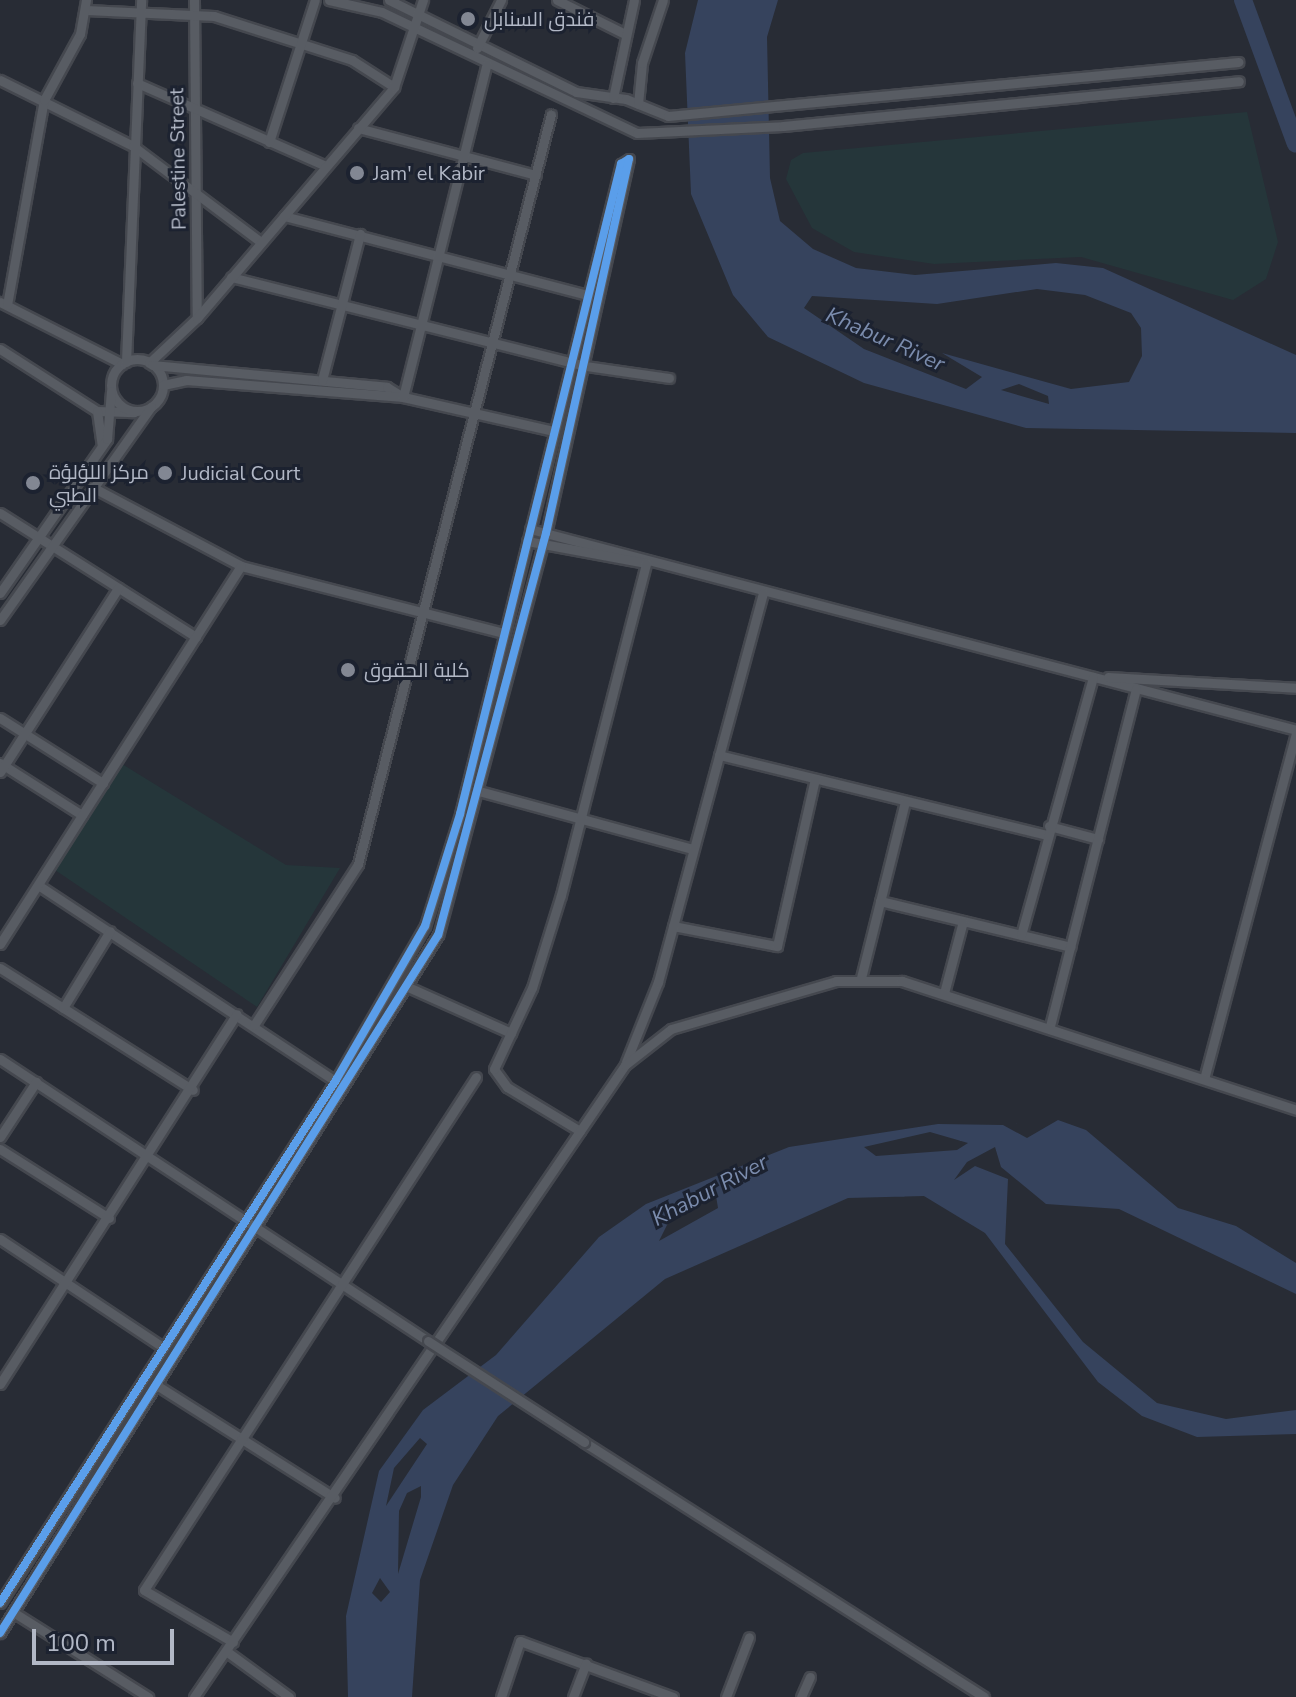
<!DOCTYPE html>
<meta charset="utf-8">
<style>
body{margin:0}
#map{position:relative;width:1296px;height:1697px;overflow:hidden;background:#282c35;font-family:"Nunito Sans",Cairo,sans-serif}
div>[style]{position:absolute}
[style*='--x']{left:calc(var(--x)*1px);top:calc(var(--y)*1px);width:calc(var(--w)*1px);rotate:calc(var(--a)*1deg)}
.green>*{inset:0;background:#25363a}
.water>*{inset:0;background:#36435d}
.river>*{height:18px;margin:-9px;padding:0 9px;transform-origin:9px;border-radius:9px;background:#36435d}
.roads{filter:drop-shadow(2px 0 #45484f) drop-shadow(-2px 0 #45484f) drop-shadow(0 2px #45484f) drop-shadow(0 -2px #45484f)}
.minor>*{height:9px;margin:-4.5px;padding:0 4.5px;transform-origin:4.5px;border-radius:4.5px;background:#585c63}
.minor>.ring{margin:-4.5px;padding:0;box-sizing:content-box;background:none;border:9px solid #585c63;border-radius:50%}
.bridges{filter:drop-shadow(2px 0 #45484f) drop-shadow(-2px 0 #45484f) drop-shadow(0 2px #45484f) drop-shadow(0 -2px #45484f)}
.minor-bridge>*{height:9px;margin:-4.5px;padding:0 4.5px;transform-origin:4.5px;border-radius:4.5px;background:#585c63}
.cycleway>*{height:8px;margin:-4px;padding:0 4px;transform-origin:4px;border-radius:4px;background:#5a9eea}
.dots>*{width:22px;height:22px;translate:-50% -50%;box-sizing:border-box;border:4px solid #1c2230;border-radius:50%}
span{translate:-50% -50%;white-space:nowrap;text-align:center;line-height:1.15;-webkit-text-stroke:6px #1c2230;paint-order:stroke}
.poi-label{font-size:20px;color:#b2b8c6}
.left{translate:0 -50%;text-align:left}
.street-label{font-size:20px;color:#b2b8c6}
.water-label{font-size:22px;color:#7b8cad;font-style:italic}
.scale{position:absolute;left:32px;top:1629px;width:142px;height:36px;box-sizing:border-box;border:4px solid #b2b8c6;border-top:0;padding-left:10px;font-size:24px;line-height:28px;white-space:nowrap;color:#b2b8c6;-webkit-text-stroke:6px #1c2230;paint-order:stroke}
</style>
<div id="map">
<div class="green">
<div style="clip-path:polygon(1247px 112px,1278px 242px,1266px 279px,1233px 300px,1081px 257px,934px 264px,854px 252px,812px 228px,786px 179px,791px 160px,803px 153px)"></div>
<div style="clip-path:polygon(122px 764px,286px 865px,340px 868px,257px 1007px,55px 870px)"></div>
</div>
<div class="water">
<div style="clip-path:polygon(evenodd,698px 0,778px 0,767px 37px,770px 178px,780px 221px,813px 249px,856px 268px,915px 275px,1056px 263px,1103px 268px,1296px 355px,1296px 433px,1026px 428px,864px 383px,768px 337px,733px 295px,691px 194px,685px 53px,698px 0,1037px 289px,1085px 295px,1131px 313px,1141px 328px,1142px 356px,1129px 382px,1071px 389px,942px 353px,982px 377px,966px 389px,864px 349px,804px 308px,812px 296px,937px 304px,1037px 289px,698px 0,1019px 384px,1048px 396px,1049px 404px,1001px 390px,1019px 384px)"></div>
<div style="clip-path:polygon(evenodd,1058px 1120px,1086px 1130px,1178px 1208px,1236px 1226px,1296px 1263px,1296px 1294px,1119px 1209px,1046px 1204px,1001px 1167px,995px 1147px,967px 1162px,954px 1180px,975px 1166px,1008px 1179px,1005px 1244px,1083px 1342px,1157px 1403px,1226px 1419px,1296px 1410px,1296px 1434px,1197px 1437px,1142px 1416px,1098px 1382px,985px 1233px,924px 1196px,848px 1198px,665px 1279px,498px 1416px,453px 1485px,420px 1580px,412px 1697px,348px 1697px,346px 1616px,379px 1471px,423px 1410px,496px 1355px,599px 1237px,646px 1204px,789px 1147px,938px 1124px,1003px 1125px,1027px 1138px,1058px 1120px,930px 1132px,968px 1143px,957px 1150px,876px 1156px,864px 1147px,930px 1132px,1058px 1120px,701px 1196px,716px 1196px,718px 1208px,659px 1241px,672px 1215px,701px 1196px,1058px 1120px,420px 1438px,427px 1444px,386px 1506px,394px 1468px,420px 1438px,1058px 1120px,421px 1486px,421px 1497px,398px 1574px,399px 1511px,407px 1493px,421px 1486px,1058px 1120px,380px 1578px,390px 1592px,381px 1602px,372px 1593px,380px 1578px)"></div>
</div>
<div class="river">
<div style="--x:1243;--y:0;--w:153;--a:69.8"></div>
</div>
<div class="roads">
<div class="minor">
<div style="--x:194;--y:0;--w:318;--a:89.5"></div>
<div style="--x:329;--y:0;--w:54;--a:12.8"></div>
<div style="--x:382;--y:12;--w:282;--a:25.4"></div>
<div style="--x:637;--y:133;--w:146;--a:-2.7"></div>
<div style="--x:783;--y:126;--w:458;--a:-5.6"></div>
<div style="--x:389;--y:0;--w:208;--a:26.2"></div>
<div style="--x:576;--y:92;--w:50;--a:8"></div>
<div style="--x:626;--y:99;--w:45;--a:22"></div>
<div style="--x:668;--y:116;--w:573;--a:-5.41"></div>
<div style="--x:557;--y:0;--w:74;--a:26.6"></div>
<div style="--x:86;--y:10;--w:128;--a:2.7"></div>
<div style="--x:214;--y:16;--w:145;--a:17.7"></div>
<div style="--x:352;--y:60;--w:50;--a:32.7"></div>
<div style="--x:477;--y:48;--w:54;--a:-63.4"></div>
<div style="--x:0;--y:80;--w:148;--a:26.4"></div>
<div style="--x:133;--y:146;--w:160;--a:36.9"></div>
<div style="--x:137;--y:83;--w:206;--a:23.7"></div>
<div style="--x:613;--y:98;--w:100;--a:-77.9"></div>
<div style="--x:638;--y:104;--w:41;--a:-84.4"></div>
<div style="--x:642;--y:63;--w:66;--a:-71.6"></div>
<div style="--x:358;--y:128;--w:184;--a:14.8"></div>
<div style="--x:269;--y:142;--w:149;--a:-72.1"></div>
<div style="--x:284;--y:216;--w:314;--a:14.6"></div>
<div style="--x:231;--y:277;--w:366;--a:14.1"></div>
<div style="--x:586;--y:366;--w:84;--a:8.2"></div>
<div style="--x:0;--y:302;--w:137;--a:26.9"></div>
<div style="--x:7;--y:305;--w:208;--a:-79.8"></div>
<div style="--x:44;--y:100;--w:75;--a:-61.4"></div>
<div style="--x:80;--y:34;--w:35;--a:-80"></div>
<div style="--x:0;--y:349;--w:115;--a:32.6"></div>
<div style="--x:97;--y:411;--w:37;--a:2"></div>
<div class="ring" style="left:111px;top:359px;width:43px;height:43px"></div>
<div style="--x:126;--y:362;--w:362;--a:-87.6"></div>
<div style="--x:149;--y:363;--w:66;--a:-43.2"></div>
<div style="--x:197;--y:318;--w:304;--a:-49.5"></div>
<div style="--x:394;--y:87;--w:92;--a:-71.6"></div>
<div style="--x:152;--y:365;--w:236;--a:5.3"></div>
<div style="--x:387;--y:387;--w:19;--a:32"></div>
<div style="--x:403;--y:397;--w:155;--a:12.7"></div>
<div style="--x:322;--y:380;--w:151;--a:-75.4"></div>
<div style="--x:163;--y:385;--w:24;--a:-12"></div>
<div style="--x:186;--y:380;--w:218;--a:4.5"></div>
<div style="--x:403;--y:397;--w:344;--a:-75.9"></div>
<div style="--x:97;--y:411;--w:34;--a:82"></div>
<div style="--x:92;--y:487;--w:169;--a:27.9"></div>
<div style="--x:241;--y:566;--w:271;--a:14.3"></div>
<div style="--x:0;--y:513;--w:232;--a:32.3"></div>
<div style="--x:530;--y:529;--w:792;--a:14.7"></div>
<div style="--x:527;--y:541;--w:121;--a:10.5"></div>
<div style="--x:0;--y:593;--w:188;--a:-55.2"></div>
<div style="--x:107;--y:439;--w:48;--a:-85.2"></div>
<div style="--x:0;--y:620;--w:261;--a:-54.7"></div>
<div style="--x:1108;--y:677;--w:188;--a:3.3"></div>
<div style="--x:0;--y:718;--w:122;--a:32.3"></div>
<div style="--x:719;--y:755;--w:338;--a:13.7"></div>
<div style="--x:0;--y:763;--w:97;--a:32.4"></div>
<div style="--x:0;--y:772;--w:219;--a:-57.3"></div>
<div style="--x:479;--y:791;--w:221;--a:15.2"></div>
<div style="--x:1049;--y:826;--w:51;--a:14.9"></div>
<div style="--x:38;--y:885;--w:362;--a:33.4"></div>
<div style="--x:880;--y:901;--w:196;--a:13.5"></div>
<div style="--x:673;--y:926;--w:106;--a:10.9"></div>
<div style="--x:777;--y:946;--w:171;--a:-77.2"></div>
<div style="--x:1021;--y:935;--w:268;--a:-74.4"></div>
<div style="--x:0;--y:944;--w:448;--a:-57.5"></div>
<div style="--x:0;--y:968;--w:228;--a:32.3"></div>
<div style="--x:861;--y:978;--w:182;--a:-76"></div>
<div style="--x:408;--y:987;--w:113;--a:24.1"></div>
<div style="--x:944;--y:993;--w:74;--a:-75.2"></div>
<div style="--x:63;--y:1008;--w:90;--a:-58.6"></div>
<div style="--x:254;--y:1025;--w:192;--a:-57.1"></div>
<div style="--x:358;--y:864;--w:774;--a:-75.57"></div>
<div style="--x:1050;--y:1026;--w:348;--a:-75.7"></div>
<div style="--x:0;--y:1059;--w:513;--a:33.38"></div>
<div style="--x:626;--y:1062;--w:86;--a:-68.2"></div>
<div style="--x:658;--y:982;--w:403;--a:-74.9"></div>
<div style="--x:1204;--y:1079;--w:357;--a:-75.1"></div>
<div style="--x:580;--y:1131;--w:85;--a:-148.9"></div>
<div style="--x:507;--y:1087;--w:22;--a:-126"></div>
<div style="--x:494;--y:1069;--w:89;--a:-64.9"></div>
<div style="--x:532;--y:988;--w:97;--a:-72.7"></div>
<div style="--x:561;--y:895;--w:343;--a:-75.6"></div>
<div style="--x:0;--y:1137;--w:66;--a:-56.8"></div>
<div style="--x:0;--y:1149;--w:129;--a:32.3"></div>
<div style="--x:0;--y:1239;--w:197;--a:33.6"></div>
<div style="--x:0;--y:1384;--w:439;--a:-57.4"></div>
<div style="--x:158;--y:1386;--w:209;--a:32.3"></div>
<div style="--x:584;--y:1442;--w:474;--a:32.5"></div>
<div style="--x:0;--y:1603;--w:622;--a:-57.28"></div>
<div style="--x:336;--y:1080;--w:178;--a:-60"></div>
<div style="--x:425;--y:926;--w:117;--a:-72.6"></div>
<div style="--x:460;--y:814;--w:670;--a:-76.09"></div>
<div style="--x:621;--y:164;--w:9;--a:-32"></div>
<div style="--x:629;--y:159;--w:383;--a:102.5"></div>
<div style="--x:546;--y:533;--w:416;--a:105"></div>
<div style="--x:438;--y:935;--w:824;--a:122.11"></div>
<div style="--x:13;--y:1612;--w:160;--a:32.2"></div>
<div style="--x:233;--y:1642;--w:103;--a:-149.7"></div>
<div style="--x:144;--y:1590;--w:611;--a:-57.09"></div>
<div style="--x:226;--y:1651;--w:78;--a:36.1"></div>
<div style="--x:194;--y:1697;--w:765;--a:-55.71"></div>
<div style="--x:625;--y:1065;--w:58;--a:-38"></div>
<div style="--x:671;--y:1029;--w:172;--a:-16.2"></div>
<div style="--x:836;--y:981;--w:66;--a:0"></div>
<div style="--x:902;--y:981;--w:415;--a:18.1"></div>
<div style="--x:501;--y:1697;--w:59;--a:-71.3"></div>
<div style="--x:520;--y:1641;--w:163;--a:20.1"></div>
<div style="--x:573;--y:1697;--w:36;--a:-69"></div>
<div style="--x:726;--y:1697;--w:64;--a:-69"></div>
<div style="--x:801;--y:1697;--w:22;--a:-66"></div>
</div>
</div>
<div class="bridges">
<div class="minor-bridge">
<div style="--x:428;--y:1341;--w:186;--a:32.9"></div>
</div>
</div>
<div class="cycleway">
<div style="--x:0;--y:1603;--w:622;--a:-57.28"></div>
<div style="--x:336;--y:1080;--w:178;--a:-60"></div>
<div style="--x:425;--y:926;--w:117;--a:-72.6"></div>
<div style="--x:460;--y:814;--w:670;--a:-76.09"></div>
<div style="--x:621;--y:164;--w:9;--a:-32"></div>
<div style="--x:629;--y:159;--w:383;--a:102.5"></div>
<div style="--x:546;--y:533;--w:416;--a:105"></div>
<div style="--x:438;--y:935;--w:824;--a:122.11"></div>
</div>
<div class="dots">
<div style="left:468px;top:19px;background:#828793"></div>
<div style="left:357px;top:173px;background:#828793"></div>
<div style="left:165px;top:473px;background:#828793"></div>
<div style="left:33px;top:483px;background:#828793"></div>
<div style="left:348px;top:670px;background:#828793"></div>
</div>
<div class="poi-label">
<span class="left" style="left:484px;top:19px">فندق السنابل</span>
<span class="left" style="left:373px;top:173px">Jam' el Kabir</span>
<span class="left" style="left:49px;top:484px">مركز اللؤلؤة<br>الطبي</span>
<span class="left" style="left:181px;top:473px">Judicial Court</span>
<span class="left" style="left:364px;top:670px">كلية الحقوق</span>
</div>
<div class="street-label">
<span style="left:178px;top:159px;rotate:-91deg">Palestine Street</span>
</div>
<div class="water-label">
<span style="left:885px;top:340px;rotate:24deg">Khabur River</span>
<span style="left:710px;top:1191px;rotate:-28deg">Khabur River</span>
</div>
<div class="scale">100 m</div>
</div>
